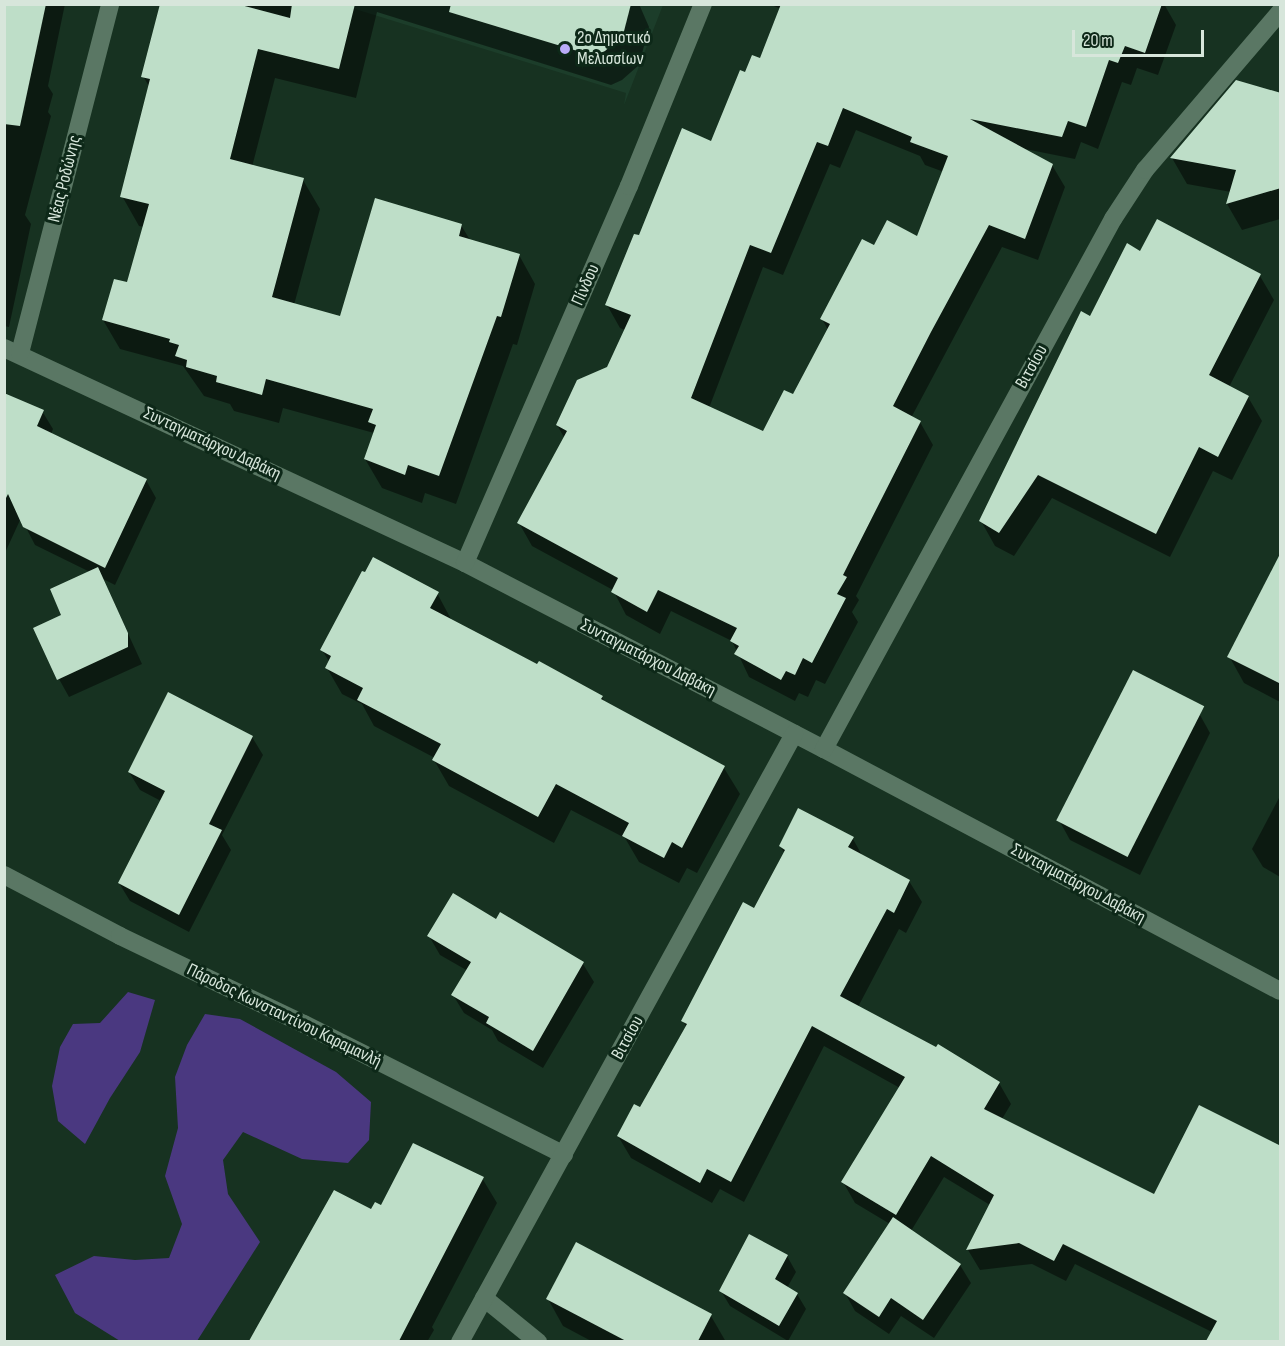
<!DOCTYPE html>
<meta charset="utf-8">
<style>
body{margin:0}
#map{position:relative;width:1285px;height:1346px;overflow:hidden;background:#173221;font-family:"Sofia Sans Condensed",sans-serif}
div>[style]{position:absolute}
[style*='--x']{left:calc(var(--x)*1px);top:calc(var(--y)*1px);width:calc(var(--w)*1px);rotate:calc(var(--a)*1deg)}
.built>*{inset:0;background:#1c3d2a}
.green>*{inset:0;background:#4a3880}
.shadow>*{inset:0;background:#0007}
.building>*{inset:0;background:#bedec8;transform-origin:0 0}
.street>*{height:18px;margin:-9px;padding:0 9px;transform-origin:9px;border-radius:9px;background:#5a7764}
.dots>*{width:16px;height:16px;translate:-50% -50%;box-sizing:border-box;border:3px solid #0d2818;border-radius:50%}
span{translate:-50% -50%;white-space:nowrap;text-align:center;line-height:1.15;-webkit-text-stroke:6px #0d2818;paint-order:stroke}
.poi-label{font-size:18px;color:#d7e6db}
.left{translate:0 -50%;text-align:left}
.street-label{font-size:18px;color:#d7e6db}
.frame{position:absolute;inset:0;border:6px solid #d7e6db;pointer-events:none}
.scale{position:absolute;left:1072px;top:30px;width:132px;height:27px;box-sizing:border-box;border:3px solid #d7e6db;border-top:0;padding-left:8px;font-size:18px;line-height:21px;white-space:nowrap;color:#d7e6db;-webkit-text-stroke:4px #0d2818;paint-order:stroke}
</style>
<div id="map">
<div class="built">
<div style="clip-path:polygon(342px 5px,663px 5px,624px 105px,626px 93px)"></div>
</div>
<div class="green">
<div style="clip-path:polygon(128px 992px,155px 1000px,140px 1052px,110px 1098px,85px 1144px,58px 1121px,52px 1086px,60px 1047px,73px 1024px,100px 1023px)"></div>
<div style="clip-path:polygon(205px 1014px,240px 1019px,336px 1072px,371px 1102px,369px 1140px,348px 1163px,302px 1159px,243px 1132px,223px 1160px,228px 1194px,260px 1242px,197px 1341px,120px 1341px,75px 1313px,55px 1275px,94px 1256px,135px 1260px,169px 1258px,182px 1224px,165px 1176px,178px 1128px,175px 1077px,187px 1045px)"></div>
</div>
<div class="shadow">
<div style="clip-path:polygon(4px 4px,65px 4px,48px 86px,53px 94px,48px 112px,51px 116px,25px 215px,31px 224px,9px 327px,4px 326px)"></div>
<div style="clip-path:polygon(162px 4px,639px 4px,649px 27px,639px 65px,622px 80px,611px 85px,377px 12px,356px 98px,275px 78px,252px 167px,303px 180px,320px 209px,294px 305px,341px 318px,461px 225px,470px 240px,519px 255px,535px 284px,517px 345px,513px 344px,456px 504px,425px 493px,422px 503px,382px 488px,365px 459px,374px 433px,283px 408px,279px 423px,234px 411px,230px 404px,204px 396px,183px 366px,120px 349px,103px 320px,128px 284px,144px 227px,139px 226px,122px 196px,150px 88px,143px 76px)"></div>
<div style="clip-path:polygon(evenodd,769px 4px,1164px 4px,1176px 25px,1158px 75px,1137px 68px,1131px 85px,1122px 82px,1098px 149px,1081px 142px,1075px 159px,1025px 149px,1052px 165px,1065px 187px,1038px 260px,1002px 247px,911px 418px,920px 422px,933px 445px,856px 596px,859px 600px,852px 612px,858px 622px,825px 684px,816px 680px,808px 697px,799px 693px,795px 701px,749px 677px,732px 641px,671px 611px,660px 634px,626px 615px,613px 590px,532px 546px,519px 523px,565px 439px,557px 425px,608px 368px,625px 330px,620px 328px,607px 305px,640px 237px,712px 143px,746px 74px,761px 60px,781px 9px,769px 4px,856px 130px,920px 156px,925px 165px,944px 172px,918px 238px,875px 247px,822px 319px,828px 330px,794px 396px,764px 433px,709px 408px,763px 267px,783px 275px,830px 164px,840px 168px,856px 130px)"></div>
<div style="clip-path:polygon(1280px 95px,1280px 219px,1242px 230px,1227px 204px,1231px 192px,1187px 184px,1172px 158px)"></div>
<div style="clip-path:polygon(1157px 221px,1260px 276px,1274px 300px,1229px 387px,1248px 397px,1262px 421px,1232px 480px,1213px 471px,1170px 557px,1052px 498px,1014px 556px,995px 546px,981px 521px,1090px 318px,1141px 253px)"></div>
<div style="clip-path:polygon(4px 394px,42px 411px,53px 429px,51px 434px,146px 480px,156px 498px,115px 585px,103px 579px,142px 664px,69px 697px,59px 679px,63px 615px,90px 572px,35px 545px,21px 518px,4px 555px)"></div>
<div style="clip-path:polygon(1280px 556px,1280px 702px,1244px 683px,1229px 656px)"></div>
<div style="clip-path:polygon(437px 593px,452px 621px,602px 697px,606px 704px,724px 768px,740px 794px,697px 873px,687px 868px,679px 883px,639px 862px,625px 838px,571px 810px,554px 843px,449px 786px,434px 760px,435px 758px,374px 726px,362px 704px,342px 694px,327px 668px,330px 663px,322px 650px)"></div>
<div style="clip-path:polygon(1200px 715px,1210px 733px,1140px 875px,1070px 840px,1060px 822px)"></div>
<div style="clip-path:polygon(252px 737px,263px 755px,222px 835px,231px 850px,189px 932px,130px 901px,119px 883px,161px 801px,140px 790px,129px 772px)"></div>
<div style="clip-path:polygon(1280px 796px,1280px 877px,1263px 867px,1252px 849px)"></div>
<div style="clip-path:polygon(853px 839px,863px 857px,909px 881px,922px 902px,906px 933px,899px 929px,858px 1007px,999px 1083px,1011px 1104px,1002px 1119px,1155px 1196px,1280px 1148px,1280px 1342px,1207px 1342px,1212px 1332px,1075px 1264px,1066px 1281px,1032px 1264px,980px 1270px,968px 1250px,990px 1205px,944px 1177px,911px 1231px,960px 1265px,971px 1283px,934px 1338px,901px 1316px,889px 1334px,855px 1311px,845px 1293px,890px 1224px,855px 1203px,843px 1182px,900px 1088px,824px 1046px,744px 1202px,720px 1189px,712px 1203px,631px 1158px,618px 1136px,641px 1109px,687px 1028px,683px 1021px,755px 910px,785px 854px,780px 846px)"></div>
<div style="clip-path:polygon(500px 914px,583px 964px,594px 982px,543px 1068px,498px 1041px,492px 1030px,464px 1013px,453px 995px,468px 971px,440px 955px,429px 936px,497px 921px)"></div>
<div style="clip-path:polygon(482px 1178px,497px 1203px,432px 1327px,434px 1330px,427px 1342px,249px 1342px,335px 1192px,372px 1211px)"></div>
<div style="clip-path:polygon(787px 1256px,796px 1272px,787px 1288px,797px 1294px,806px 1309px,788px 1341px,730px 1306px,721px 1291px)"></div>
<div style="clip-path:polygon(548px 1299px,711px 1316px,726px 1342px,593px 1342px,563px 1326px)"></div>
</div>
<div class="building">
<div style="clip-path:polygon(4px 4px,46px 4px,20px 126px,4px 124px)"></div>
<div style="clip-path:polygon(160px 4px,237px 4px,290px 18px,292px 4px,355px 4px,339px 69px,258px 49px,230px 159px,304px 178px,272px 297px,340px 316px,375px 198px,462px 224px,459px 236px,520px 254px,501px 317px,497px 316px,439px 476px,408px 465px,405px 475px,364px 459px,376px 425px,368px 422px,373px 409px,266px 379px,262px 395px,216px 382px,217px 376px,186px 367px,187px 360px,175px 356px,179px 345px,169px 342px,170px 339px,102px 320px,114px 279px,127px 282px,149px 204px,120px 197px,150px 79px,141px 77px)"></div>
<div style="clip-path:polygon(451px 4px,631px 4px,623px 35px,605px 51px,594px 56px,449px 12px)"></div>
<div style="clip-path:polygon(evenodd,781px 4px,1162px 4px,1145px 53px,1125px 46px,1118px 63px,1109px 60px,1086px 127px,1068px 121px,1062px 137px,970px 119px,1053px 164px,1025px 239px,989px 225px,931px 332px,893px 406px,921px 421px,843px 575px,847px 577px,837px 594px,846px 598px,812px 663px,803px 658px,795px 675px,786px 671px,781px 680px,734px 654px,739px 646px,730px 641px,737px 628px,658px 590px,647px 612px,611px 592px,618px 578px,517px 523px,567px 431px,556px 425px,577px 380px,607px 367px,631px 315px,605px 305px,634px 234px,639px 235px,682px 128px,711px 141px,740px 70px,745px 72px,752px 55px,760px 58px,781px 4px,843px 108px,912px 137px,910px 142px,948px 156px,917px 236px,887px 220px,874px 245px,862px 239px,820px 319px,830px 324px,793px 394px,784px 390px,763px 431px,691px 398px,750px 245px,771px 253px,817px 142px,828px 146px,843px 108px)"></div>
<div style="clip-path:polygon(1236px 80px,1281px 93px,1281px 188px,1226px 204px,1236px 170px,1170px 158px)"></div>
<div style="clip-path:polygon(1157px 219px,1261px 274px,1209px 375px,1249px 396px,1218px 457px,1199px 447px,1156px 534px,1038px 475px,999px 533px,979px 521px,1081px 311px,1090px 316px,1127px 243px,1140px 251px)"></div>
<div style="clip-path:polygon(4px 393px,44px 410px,37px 426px,147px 479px,105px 568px,23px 527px,8px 494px,4px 502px)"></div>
<div style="clip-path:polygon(1281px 552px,1281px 684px,1227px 657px)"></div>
<div style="clip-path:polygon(373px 557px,439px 592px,430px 608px,537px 664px,539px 661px,603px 696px,601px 699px,725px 766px,682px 848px,672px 842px,664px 858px,622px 836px,629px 823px,556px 784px,538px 817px,432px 760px,441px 744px,357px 700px,363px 688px,325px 668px,331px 656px,320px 650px,362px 571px,365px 572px)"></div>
<div style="clip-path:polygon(98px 567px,128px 633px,128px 647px,57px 680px,33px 628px,61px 615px,50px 589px)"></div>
<div style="left:1133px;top:670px;width:80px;height:169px;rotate:27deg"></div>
<div style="clip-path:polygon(168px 692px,253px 736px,209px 824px,222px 830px,179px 915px,118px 883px,165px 791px,128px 772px)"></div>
<div style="clip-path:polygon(798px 808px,854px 837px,848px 847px,910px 880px,894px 913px,887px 909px,840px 996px,936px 1047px,938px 1044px,1000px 1082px,984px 1109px,1154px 1194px,1199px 1105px,1281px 1146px,1281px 1341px,1206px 1341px,1217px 1321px,1063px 1244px,1054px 1261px,1019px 1243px,966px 1250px,994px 1195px,931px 1156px,896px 1215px,841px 1182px,905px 1077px,812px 1026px,731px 1182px,707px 1169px,700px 1183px,617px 1136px,634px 1104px,640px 1107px,687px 1024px,681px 1021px,743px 902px,754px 908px,785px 850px,779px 846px)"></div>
<div style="clip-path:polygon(453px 893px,496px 919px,500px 912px,584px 962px,533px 1051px,486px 1023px,489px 1017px,451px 995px,471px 962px,427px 936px)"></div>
<div style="clip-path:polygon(413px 1143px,484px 1177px,399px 1341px,249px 1341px,334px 1190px,371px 1209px,375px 1202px,381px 1205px)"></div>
<div style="clip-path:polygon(893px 1217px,961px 1264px,923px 1320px,891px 1298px,879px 1317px,843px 1293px)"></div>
<div style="clip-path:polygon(749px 1234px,788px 1255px,775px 1279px,798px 1293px,779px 1326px,719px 1291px)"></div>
<div style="clip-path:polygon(576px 1242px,712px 1314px,698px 1341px,626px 1341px,546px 1299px)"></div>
</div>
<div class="street">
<div style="--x:4;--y:348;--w:509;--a:25"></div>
<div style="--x:465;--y:563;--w:404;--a:27.4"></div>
<div style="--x:824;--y:749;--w:516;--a:27.95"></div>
<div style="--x:20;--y:353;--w:360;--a:-75.5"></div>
<div style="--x:465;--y:563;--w:411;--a:-66.5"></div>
<div style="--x:629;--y:186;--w:196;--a:-67.9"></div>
<div style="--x:824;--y:749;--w:604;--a:-61.4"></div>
<div style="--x:1113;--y:219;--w:59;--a:-56.9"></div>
<div style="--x:1145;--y:170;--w:208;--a:-49.5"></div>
<div style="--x:4;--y:875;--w:131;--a:27.7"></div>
<div style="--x:120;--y:936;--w:204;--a:25.6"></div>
<div style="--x:304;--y:1024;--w:291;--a:26.7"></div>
<div style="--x:484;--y:1298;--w:70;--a:39.2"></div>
<div style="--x:460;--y:1342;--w:694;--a:-61.22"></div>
</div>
<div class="dots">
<div style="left:565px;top:49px;background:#b9abf7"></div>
</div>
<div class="poi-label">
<span class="left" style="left:577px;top:49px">2ο Δημοτικό<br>Μελισσίων</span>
</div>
<div class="street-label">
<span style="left:65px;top:179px;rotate:-76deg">Νέας Ροδώνης</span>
<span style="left:586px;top:285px;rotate:-66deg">Πίνδου</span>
<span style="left:1032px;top:367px;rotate:-61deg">Βιτσίου</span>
<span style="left:212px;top:444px;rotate:25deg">Συνταγματάρχου Δαβάκη</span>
<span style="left:648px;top:658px;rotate:27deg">Συνταγματάρχου Δαβάκη</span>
<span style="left:1078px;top:884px;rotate:28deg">Συνταγματάρχου Δαβάκη</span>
<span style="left:284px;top:1016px;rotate:26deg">Πάροδος Κωνσταντίνου Καραμανλή</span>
<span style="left:628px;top:1038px;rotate:-61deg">Βιτσίου</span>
</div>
<div class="frame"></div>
<div class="scale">20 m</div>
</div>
